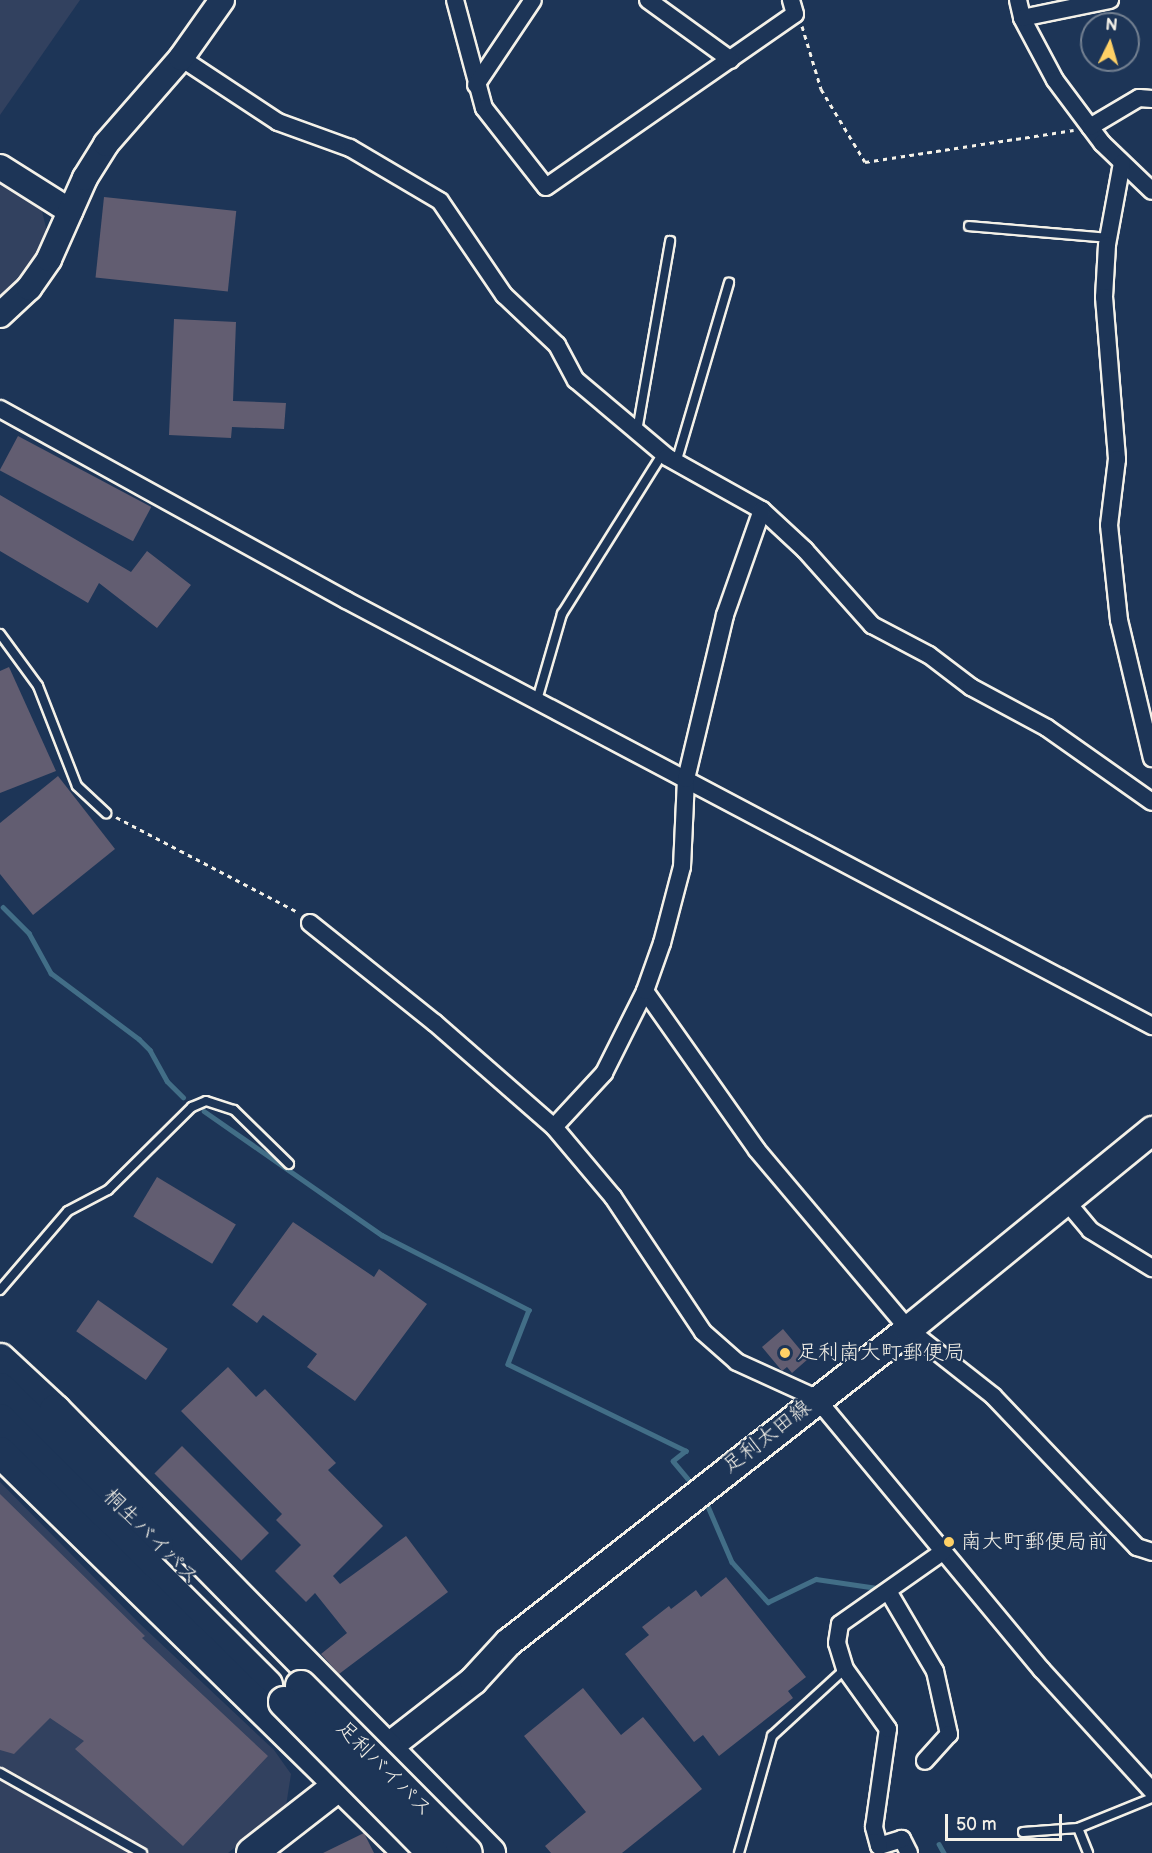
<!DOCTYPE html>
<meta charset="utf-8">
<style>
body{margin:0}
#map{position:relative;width:1152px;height:1853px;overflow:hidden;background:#1d3557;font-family:"Balsamiq Sans","Klee One",sans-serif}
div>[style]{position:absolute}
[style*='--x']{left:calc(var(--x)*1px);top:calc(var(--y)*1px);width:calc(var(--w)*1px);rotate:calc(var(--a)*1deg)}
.built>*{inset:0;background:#32415f}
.stream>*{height:4.5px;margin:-2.25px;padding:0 2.25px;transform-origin:2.25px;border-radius:2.25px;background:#426e87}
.building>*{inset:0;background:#625d71;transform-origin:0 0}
.path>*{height:3px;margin-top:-1.5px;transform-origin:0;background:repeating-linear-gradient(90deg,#f4f1e8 0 4.5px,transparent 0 9px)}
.roads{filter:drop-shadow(2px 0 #f4f1e8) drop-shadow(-2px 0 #f4f1e8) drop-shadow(0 2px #f4f1e8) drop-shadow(0 -2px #f4f1e8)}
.lane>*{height:8px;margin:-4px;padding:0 4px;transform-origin:4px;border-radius:4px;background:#1d3557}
.street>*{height:16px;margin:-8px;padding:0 8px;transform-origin:8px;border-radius:8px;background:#1d3557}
.secondary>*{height:24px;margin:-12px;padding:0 12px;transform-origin:12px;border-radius:12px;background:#1d3557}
.primary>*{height:27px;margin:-13.5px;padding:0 13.5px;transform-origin:13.5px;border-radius:13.5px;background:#1d3557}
.highway>*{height:30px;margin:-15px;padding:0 15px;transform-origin:15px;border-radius:15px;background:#1d3557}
.bridges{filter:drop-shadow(2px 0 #f4f1e8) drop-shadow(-2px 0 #f4f1e8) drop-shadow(0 2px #f4f1e8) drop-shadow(0 -2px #f4f1e8)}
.highway-bridge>*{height:30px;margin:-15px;padding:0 15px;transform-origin:15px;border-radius:15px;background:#1d3557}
.dots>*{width:16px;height:16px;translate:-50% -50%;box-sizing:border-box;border:3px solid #1d3557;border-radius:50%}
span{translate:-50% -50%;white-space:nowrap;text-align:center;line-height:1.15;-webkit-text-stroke:4.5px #1d3557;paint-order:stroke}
.poi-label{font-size:21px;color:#f4f1e8}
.left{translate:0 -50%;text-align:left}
.street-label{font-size:21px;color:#f4f1e8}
.north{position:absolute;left:1080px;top:12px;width:60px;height:60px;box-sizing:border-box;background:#1d3557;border:2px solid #738091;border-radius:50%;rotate:5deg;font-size:16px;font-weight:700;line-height:24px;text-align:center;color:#f4f1e8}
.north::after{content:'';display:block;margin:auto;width:21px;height:27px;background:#ffd166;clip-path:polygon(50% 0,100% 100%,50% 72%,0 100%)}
.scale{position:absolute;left:945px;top:1814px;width:117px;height:27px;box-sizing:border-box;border:3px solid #f4f1e8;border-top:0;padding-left:8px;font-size:18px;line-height:21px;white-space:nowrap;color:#f4f1e8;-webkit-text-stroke:4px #1d3557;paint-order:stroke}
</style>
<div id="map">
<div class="built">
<div style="clip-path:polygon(0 0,80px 0,0 115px)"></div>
<div style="clip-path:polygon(0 182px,42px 211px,47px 232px,26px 274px,0 297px)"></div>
<div style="clip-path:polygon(0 1482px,139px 1623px,274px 1750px,291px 1774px,286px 1806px,228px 1853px,0 1853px)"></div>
</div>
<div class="stream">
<div style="--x:3;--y:907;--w:37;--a:45"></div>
<div style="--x:29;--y:933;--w:46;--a:61.2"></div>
<div style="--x:51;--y:973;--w:110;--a:36.9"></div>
<div style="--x:139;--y:1039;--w:16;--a:45"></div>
<div style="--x:150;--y:1050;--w:35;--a:61"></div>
<div style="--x:167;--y:1081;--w:23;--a:45"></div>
<div style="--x:204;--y:1111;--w:217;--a:34.9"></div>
<div style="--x:382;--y:1235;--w:165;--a:27"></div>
<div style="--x:529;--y:1310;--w:58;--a:111.3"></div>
<div style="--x:508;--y:1364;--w:198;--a:26"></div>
<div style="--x:686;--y:1451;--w:16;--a:142"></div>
<div style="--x:673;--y:1461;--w:23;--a:50"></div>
<div style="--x:707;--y:1504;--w:63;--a:66.7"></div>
<div style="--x:732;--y:1562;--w:54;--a:48"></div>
<div style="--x:768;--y:1602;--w:53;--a:-25.6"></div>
<div style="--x:816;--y:1579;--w:63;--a:8.3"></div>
<div style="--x:939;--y:1844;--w:10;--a:61"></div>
</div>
<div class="building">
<div style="left:104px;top:197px;width:133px;height:81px;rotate:6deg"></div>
<div style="clip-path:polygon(174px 319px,236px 322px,233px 401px,286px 403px,284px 429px,232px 427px,231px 438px,169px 435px)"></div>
<div style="left:18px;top:436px;width:151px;height:39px;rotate:28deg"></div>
<div style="clip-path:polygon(0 495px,131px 572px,147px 551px,191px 585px,157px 628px,99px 583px,88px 603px,0 551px)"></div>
<div style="clip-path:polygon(9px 667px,56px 771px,0 793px,0 671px)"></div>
<div style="clip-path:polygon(58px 776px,115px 849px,33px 915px,0 874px,0 823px)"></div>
<div style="left:157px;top:1177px;width:92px;height:46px;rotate:31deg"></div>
<div style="clip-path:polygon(293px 1222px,374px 1277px,379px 1269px,427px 1304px,355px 1401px,307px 1367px,317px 1354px,263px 1315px,257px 1323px,232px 1305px)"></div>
<div style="left:98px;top:1300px;width:85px;height:38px;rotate:35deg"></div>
<div style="clip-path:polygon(783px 1329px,808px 1359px,792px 1373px,787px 1367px,782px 1371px,762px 1347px)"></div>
<div style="clip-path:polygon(228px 1367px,256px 1397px,265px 1389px,336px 1463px,328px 1470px,383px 1526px,333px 1576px,340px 1584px,406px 1536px,448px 1592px,339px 1674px,321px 1654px,347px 1633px,315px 1593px,306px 1602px,275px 1571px,301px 1545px,276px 1520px,282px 1514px,181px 1411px)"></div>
<div style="left:182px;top:1446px;width:123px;height:39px;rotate:45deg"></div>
<div style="clip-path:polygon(0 1494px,145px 1636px,142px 1638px,268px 1756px,183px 1846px,75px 1749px,84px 1741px,50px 1718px,14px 1754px,0 1750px)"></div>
<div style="clip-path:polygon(726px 1577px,806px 1677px,788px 1691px,793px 1698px,719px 1756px,703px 1735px,694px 1742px,625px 1654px,649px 1635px,642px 1627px,669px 1606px,671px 1609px,696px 1590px,701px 1597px)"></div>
<div style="clip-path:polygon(583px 1688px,621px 1735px,643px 1717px,702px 1789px,622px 1853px,551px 1853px,545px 1846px,586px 1812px,524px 1736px)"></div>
<div style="clip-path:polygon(364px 1833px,374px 1853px,323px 1853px)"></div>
</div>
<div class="path">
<div style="--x:802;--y:26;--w:66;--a:73.2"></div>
<div style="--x:821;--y:89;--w:85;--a:58.9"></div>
<div style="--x:865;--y:162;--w:211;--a:-8.7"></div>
<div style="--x:116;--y:817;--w:205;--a:27.6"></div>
</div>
<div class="roads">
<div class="lane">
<div style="--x:969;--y:226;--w:140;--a:4.9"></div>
<div style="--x:637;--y:431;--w:193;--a:-80.1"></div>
<div style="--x:676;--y:463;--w:188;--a:-73.6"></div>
<div style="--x:0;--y:634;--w:64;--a:53.8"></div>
<div style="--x:38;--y:686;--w:107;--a:68.7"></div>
<div style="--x:77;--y:786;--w:40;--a:43"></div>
<div style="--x:537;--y:700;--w:90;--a:-73.8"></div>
<div style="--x:562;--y:614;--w:190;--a:-57.9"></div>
<div style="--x:0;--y:1290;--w:104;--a:-49.3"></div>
<div style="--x:68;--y:1211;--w:45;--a:-27.7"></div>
<div style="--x:108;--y:1190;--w:118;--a:-44.7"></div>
<div style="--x:192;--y:1107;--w:15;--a:-23"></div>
<div style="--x:206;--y:1101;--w:29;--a:18"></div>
<div style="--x:234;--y:1110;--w:77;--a:44.5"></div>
<div style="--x:0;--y:1773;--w:163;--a:29.4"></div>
<div style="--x:1078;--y:1828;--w:27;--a:68"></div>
<div style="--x:1023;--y:1832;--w:55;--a:-4.2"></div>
<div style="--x:1078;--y:1828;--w:80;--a:-22.1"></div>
<div style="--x:739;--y:1853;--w:122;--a:-74.2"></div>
<div style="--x:772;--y:1736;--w:99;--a:-42.5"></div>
</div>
<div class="street">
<div style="--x:455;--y:0;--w:112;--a:75"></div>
<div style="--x:484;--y:108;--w:100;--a:51.9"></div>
<div style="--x:546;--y:187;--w:303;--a:-34.8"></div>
<div style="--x:795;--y:14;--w:15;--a:-106"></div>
<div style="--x:648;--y:0;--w:102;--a:35.9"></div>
<div style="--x:1018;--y:0;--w:18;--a:77"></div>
<div style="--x:1022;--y:18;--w:70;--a:62"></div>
<div style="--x:1055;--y:80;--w:79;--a:53.3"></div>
<div style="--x:1102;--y:143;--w:69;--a:43.8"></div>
<div style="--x:1022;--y:18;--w:90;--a:-11.6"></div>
<div style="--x:181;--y:58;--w:116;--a:33.4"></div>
<div style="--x:278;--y:122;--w:77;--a:19.9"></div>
<div style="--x:350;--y:148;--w:104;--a:30.5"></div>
<div style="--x:440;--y:201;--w:114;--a:55.8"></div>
<div style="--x:504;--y:295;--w:73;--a:43.3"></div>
<div style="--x:557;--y:345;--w:40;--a:62"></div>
<div style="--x:576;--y:380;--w:119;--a:40.2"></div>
<div style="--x:667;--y:457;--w:109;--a:29.2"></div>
<div style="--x:762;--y:510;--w:59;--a:42.9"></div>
<div style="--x:805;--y:550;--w:101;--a:48.2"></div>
<div style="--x:872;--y:625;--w:64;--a:27.8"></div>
<div style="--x:929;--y:655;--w:53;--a:37.3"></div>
<div style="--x:971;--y:687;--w:86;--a:28.3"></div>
<div style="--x:1047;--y:728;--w:128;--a:35.2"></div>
<div style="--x:476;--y:85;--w:102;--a:-56.2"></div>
<div style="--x:1090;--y:127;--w:57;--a:-30.6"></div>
<div style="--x:1139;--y:98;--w:13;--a:4"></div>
<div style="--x:1122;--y:163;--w:83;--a:100.4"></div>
<div style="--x:1107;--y:245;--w:52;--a:93.3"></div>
<div style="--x:1104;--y:297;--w:163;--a:85.4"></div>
<div style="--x:1117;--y:459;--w:66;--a:96.9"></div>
<div style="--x:1109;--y:525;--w:96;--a:84"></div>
<div style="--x:1119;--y:620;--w:142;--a:76.6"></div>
<div style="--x:0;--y:409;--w:395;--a:28.9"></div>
<div style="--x:346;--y:600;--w:912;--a:27.86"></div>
<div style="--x:310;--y:923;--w:160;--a:38.7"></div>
<div style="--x:435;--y:1023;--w:158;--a:41.2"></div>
<div style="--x:554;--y:1127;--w:92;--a:49.9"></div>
<div style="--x:613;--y:1197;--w:162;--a:56.3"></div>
<div style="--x:703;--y:1332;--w:45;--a:41.4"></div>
<div style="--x:737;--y:1362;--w:87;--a:24.5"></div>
<div style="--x:816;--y:1398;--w:354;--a:50.3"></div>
<div style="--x:1042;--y:1670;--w:164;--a:47.7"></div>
<div style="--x:645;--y:991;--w:194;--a:54.8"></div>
<div style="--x:757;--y:1150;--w:234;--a:49.8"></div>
<div style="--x:908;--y:1329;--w:108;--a:38.2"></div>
<div style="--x:993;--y:1396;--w:209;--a:46.4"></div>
<div style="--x:1137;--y:1547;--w:16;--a:18"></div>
<div style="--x:554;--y:1127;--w:74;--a:-47.2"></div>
<div style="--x:604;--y:1073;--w:92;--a:-63.4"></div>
<div style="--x:645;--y:991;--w:51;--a:-70.5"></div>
<div style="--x:662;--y:943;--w:79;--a:-75.3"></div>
<div style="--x:682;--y:867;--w:88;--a:-87.4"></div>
<div style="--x:686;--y:779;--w:169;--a:-76.6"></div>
<div style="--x:725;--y:615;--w:111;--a:-70.6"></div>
<div style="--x:1066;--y:1201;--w:38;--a:50"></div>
<div style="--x:1090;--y:1230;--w:73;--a:31.5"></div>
<div style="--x:888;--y:1591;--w:93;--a:59.6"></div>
<div style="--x:935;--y:1671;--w:65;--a:77.5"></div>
<div style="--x:949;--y:1734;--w:36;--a:132"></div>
<div style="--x:909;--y:1853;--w:16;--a:-117"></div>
<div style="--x:902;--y:1839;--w:24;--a:163"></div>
<div style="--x:879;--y:1846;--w:20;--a:-105"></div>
<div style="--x:874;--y:1827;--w:99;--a:-81.9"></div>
<div style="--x:888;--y:1729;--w:74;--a:-125.6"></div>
<div style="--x:845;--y:1669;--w:27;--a:-107"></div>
<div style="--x:837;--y:1643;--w:19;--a:-81"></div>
<div style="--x:840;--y:1624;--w:127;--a:-35.1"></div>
</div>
<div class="secondary">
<div style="--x:0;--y:167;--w:83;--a:32.2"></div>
<div style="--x:0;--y:315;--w:40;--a:-43"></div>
<div style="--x:29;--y:288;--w:35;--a:-55"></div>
<div style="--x:49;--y:259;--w:89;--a:-66"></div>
<div style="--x:85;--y:178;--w:40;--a:-58"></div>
<div style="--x:106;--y:144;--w:114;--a:-48.9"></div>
<div style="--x:181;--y:58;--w:71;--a:-54.7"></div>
</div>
<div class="primary">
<div style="--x:386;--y:1748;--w:110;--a:-38"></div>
<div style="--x:473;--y:1680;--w:52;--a:-47.4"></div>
<div style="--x:508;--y:1642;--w:508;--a:-38.04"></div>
<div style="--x:908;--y:1329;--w:315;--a:-39.2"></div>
</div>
<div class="highway">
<div style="--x:0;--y:1359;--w:75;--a:42.8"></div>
<div style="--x:55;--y:1410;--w:621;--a:45.52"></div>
<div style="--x:0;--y:1388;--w:222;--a:44.6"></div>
<div style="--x:0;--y:1419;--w:377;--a:44.9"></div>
<div style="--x:0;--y:1452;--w:573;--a:44.43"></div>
<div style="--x:252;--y:1853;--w:132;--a:-37.9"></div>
</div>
</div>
<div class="bridges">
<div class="highway-bridge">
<div style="--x:301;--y:1686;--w:235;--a:45.2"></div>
<div style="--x:284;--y:1702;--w:212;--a:45.4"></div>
</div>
</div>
<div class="dots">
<div style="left:785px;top:1353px;background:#ffd166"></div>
<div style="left:949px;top:1542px;background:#ffd166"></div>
</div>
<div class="poi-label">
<span class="left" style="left:797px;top:1353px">足利南大町郵便局</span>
<span class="left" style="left:961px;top:1542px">南大町郵便局前</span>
</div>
<div class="street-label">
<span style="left:767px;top:1437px;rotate:-38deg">足利太田線</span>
<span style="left:151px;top:1537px;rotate:45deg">桐生バイパス</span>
<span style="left:384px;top:1769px;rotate:45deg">足利バイパス</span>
</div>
<div class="north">N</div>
<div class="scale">50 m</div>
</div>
